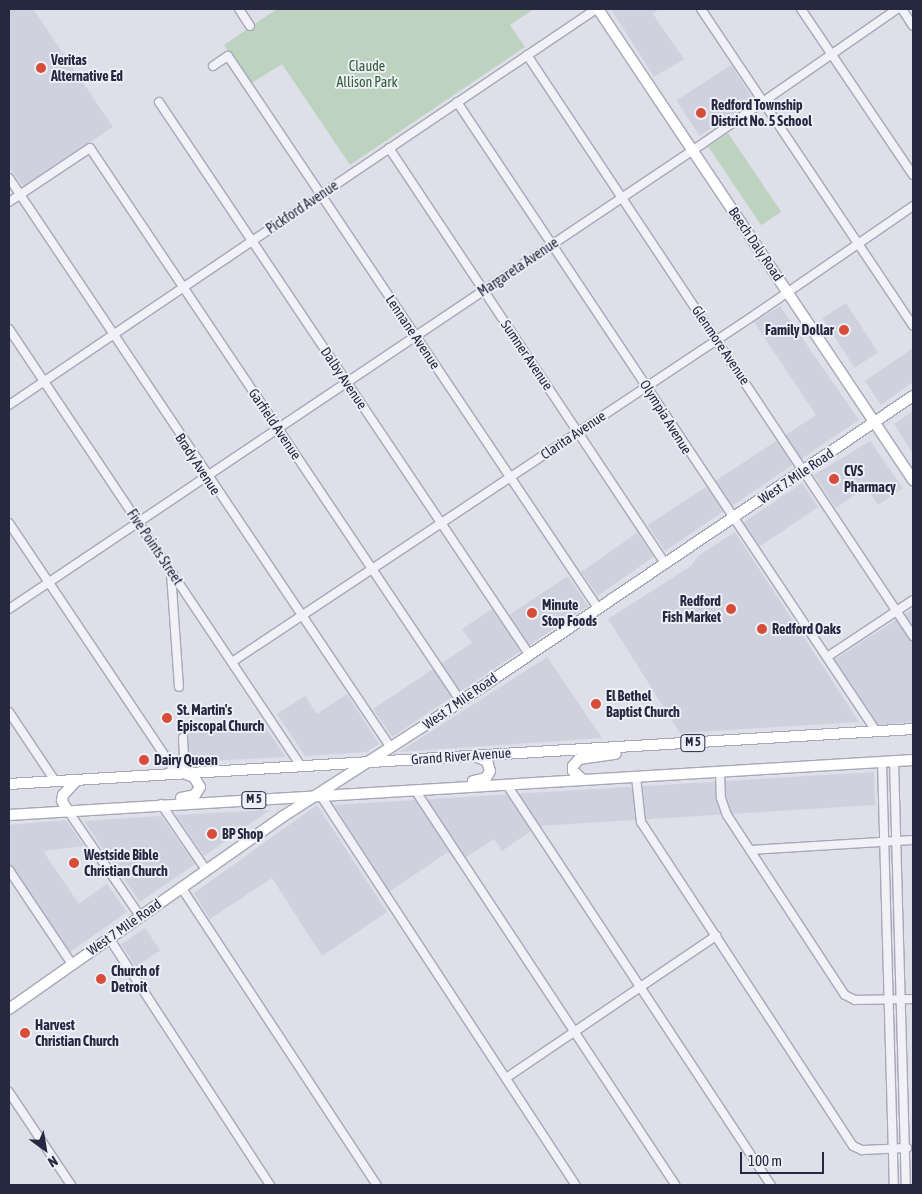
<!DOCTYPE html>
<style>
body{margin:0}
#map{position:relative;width:922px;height:1194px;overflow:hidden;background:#dedfe9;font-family:"Asap Condensed",sans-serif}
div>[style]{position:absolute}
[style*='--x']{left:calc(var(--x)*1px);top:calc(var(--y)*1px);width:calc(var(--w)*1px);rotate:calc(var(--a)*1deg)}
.built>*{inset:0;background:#d0d1de;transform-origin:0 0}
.green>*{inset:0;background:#bed3bf;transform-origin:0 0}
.roads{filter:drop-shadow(1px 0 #a7a8b7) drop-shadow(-1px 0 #a7a8b7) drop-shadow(0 1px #a7a8b7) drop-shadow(0 -1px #a7a8b7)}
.minor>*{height:8px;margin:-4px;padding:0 4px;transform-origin:4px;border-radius:4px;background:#f1f1f7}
.major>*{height:10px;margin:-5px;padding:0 5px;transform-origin:5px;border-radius:5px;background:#fff}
.dots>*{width:14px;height:14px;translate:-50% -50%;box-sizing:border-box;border:2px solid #edeff6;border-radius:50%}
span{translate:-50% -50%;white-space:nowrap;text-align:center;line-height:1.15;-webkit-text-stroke:4px #edeff6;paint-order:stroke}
.shield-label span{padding:1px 4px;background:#edeff6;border:1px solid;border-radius:4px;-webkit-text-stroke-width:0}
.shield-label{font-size:12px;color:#262841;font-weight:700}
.poi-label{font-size:14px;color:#262841;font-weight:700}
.left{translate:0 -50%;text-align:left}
.right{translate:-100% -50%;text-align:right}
.park-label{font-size:14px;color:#325d36}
.street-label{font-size:14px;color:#262841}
.frame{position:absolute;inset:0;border:10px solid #262841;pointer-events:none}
.north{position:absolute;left:20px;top:1124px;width:50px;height:50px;-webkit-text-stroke:4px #edeff6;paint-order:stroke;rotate:148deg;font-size:14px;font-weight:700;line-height:20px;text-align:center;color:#262841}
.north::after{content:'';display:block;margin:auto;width:18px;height:22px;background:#262841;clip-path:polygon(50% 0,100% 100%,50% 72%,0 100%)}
.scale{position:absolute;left:740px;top:1152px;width:84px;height:22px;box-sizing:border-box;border:2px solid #262841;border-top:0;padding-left:6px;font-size:15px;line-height:18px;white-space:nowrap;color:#262841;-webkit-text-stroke:4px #edeff6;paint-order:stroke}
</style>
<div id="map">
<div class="built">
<div style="clip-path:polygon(9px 9px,33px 9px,113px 127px,23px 187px,9px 166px)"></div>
<div style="clip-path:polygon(611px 9px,659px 9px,653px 14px,684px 59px,654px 77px)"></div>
<div style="left:731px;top:65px;width:42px;height:65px;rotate:57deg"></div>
<div style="left:846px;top:303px;width:59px;height:28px;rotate:57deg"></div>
<div style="clip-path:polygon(780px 306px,859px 420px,665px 551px,648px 525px,816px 415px,754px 322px)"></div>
<div style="clip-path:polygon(913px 348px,913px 382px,881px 405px,865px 381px)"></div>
<div style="clip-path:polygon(913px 411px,913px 454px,894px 424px)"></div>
<div style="clip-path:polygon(870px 441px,903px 488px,878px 505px,866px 487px,836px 508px,814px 475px)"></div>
<div style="left:802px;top:483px;width:29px;height:73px;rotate:56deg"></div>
<div style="clip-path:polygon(735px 532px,859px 722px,680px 733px,608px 619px,691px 566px,698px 556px)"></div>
<div style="left:637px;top:533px;width:29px;height:68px;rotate:55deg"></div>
<div style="clip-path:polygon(568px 576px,588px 606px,392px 737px,373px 709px,472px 643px,462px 629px,492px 609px,500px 621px)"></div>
<div style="clip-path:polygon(913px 609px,913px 722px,878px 725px,834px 660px)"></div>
<div style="clip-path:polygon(547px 657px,602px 738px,399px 752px)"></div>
<div style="clip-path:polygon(347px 694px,379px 744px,367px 752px,305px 756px,277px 714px,305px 696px,317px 714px)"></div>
<div style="clip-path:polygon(265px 727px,286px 757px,188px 762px,185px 732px)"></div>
<div style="clip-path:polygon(874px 772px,875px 805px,538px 826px,502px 851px,494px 839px,457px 863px,448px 852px,389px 892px,334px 805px)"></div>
<div style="clip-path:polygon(317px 805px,387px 912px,322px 956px,272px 878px,210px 919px,194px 893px)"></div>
<div style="clip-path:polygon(270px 810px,204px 856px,176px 815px)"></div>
<div style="clip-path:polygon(161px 816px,195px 864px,140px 902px,84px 821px)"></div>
<div style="clip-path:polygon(66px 820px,84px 846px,43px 851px,79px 904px,107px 884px,127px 912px,70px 952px,9px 863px,9px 825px)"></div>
<div style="left:145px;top:928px;width:27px;height:29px;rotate:56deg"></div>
</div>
<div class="green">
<div style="clip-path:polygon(277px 9px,534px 9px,510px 25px,525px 47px,350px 165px,282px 64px,250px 84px,224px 45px)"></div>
<div style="left:728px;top:133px;width:95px;height:24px;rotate:56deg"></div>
</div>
<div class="roads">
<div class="minor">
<div style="--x:239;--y:9;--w:20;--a:57"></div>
<div style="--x:701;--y:9;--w:381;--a:56.2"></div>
<div style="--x:801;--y:9;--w:200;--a:56"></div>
<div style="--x:902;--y:9;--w:20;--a:57"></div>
<div style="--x:527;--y:55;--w:698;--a:56.4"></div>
<div style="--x:213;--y:66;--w:18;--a:-34"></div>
<div style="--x:228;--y:56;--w:665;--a:56.17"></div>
<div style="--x:159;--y:102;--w:665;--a:56.17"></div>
<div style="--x:457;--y:102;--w:756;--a:56.33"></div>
<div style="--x:389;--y:148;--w:498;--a:56.4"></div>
<div style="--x:9;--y:178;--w:686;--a:56.17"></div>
<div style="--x:9;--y:202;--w:97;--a:-33.7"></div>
<div style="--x:90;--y:148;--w:665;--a:56.17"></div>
<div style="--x:9;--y:329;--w:526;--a:56.25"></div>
<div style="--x:9;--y:405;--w:708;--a:-34"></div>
<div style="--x:9;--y:523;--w:291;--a:56.2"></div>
<div style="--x:171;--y:765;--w:9;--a:77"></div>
<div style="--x:171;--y:573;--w:114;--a:86"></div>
<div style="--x:9;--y:609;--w:838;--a:-33.86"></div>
<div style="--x:705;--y:142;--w:234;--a:-34.7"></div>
<div style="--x:827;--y:657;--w:103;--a:-33.5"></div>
<div style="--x:232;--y:662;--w:629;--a:-33.59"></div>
<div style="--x:756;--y:314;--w:191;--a:-34.5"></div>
<div style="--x:9;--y:712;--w:83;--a:56.3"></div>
<div style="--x:183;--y:738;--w:35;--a:87"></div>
<div style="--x:894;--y:761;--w:424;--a:88.4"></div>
<div style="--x:882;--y:762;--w:423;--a:88.4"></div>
<div style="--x:720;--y:773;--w:25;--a:88"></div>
<div style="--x:721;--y:798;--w:18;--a:71"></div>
<div style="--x:727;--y:815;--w:215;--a:56.8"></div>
<div style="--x:845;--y:995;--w:11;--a:27"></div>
<div style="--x:855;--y:1000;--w:58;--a:-1"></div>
<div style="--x:636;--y:777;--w:45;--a:83.7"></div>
<div style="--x:641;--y:822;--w:387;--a:56.8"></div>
<div style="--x:853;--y:1146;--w:10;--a:24"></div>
<div style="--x:862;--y:1150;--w:45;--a:-2.5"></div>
<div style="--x:507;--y:785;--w:479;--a:56.6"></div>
<div style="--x:415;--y:790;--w:473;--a:56.6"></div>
<div style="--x:321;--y:796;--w:465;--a:56.8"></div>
<div style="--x:161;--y:804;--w:80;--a:55.7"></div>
<div style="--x:68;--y:811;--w:127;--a:55.6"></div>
<div style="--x:750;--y:850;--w:163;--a:-3.5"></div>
<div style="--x:9;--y:870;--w:113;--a:56.2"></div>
<div style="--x:181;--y:887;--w:357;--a:56.7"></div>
<div style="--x:109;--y:938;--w:295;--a:56.9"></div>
<div style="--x:506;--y:1078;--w:254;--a:-34.1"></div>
<div style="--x:9;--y:1092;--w:112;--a:56.3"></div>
</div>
<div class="major">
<div style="--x:598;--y:9;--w:567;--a:56.23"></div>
<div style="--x:583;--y:780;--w:13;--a:-138"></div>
<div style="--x:573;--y:771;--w:5;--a:-90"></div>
<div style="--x:573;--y:766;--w:9;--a:-49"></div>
<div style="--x:579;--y:759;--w:37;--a:-8"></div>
<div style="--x:473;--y:781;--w:13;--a:-13"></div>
<div style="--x:486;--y:778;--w:8;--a:-60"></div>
<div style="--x:490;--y:771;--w:10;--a:-107"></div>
<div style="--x:487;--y:761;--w:11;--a:-158"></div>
<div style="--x:9;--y:784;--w:906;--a:-3.48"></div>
<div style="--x:181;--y:798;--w:14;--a:-12"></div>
<div style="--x:195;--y:795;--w:9;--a:-58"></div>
<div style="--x:200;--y:787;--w:12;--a:-121"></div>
<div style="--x:194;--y:777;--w:9;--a:-159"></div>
<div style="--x:68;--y:811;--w:12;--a:-121"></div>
<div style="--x:62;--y:801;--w:6;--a:-81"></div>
<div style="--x:63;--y:795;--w:21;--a:-47"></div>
<div style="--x:9;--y:815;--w:906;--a:-3.48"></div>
<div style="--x:9;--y:1009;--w:334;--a:-35.1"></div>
<div style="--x:282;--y:817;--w:179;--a:-32.7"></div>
<div style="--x:433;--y:720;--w:579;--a:-34.02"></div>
</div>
</div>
<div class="dots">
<div style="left:41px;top:68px;background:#d84d39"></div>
<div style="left:701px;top:113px;background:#d84d39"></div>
<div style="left:844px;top:330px;background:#d84d39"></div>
<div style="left:834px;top:479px;background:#d84d39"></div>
<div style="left:731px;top:609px;background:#d84d39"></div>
<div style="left:532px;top:613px;background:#d84d39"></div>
<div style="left:762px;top:629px;background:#d84d39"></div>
<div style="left:596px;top:704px;background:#d84d39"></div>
<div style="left:167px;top:718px;background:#d84d39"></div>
<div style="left:144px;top:760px;background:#d84d39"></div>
<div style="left:212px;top:834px;background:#d84d39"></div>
<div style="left:74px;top:863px;background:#d84d39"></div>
<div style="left:101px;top:979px;background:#d84d39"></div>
<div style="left:25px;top:1033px;background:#d84d39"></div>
</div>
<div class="shield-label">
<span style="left:693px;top:743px">M 5</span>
<span style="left:254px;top:800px">M 5</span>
</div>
<div class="poi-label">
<span class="left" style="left:51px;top:68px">Veritas<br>Alternative Ed</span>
<span class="left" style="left:711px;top:113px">Redford Township<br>District No. 5 School</span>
<span class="right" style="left:834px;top:330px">Family Dollar</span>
<span class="left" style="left:844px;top:479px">CVS<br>Pharmacy</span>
<span class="right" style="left:721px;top:609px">Redford<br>Fish Market</span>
<span class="left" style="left:542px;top:613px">Minute<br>Stop Foods</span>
<span class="left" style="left:772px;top:629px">Redford Oaks</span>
<span class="left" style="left:606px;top:704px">El Bethel<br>Baptist Church</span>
<span class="left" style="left:177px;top:718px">St. Martin's<br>Episcopal Church</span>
<span class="left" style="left:154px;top:760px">Dairy Queen</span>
<span class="left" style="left:222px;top:834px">BP Shop</span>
<span class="left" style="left:84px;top:863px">Westside Bible<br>Christian Church</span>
<span class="left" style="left:111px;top:979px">Church of<br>Detroit</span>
<span class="left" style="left:35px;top:1033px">Harvest<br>Christian Church</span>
</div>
<div class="park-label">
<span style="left:367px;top:74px">Claude<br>Allison Park</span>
</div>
<div class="street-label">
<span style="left:302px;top:207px;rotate:-34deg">Pickford Avenue</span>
<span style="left:756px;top:244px;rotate:56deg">Beech Daly Road</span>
<span style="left:518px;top:267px;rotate:-34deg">Margareta Avenue</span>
<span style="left:413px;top:332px;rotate:56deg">Lennane Avenue</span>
<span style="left:721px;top:345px;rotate:56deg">Glenmore Avenue</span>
<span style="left:527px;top:355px;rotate:56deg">Sumner Avenue</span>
<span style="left:344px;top:378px;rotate:56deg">Dalby Avenue</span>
<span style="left:666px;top:417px;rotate:58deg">Olympia Avenue</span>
<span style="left:275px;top:424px;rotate:56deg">Garfield Avenue</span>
<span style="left:573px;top:435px;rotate:-34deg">Clarita Avenue</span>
<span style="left:198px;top:464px;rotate:57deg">Brady Avenue</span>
<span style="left:796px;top:476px;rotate:-34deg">West 7 Mile Road</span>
<span style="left:155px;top:547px;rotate:56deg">Five Points Street</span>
<span style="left:460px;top:701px;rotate:-35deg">West 7 Mile Road</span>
<span style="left:461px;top:756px;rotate:-4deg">Grand River Avenue</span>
<span style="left:124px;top:927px;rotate:-35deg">West 7 Mile Road</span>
</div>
<div class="frame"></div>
<div class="north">N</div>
<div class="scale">100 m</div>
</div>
